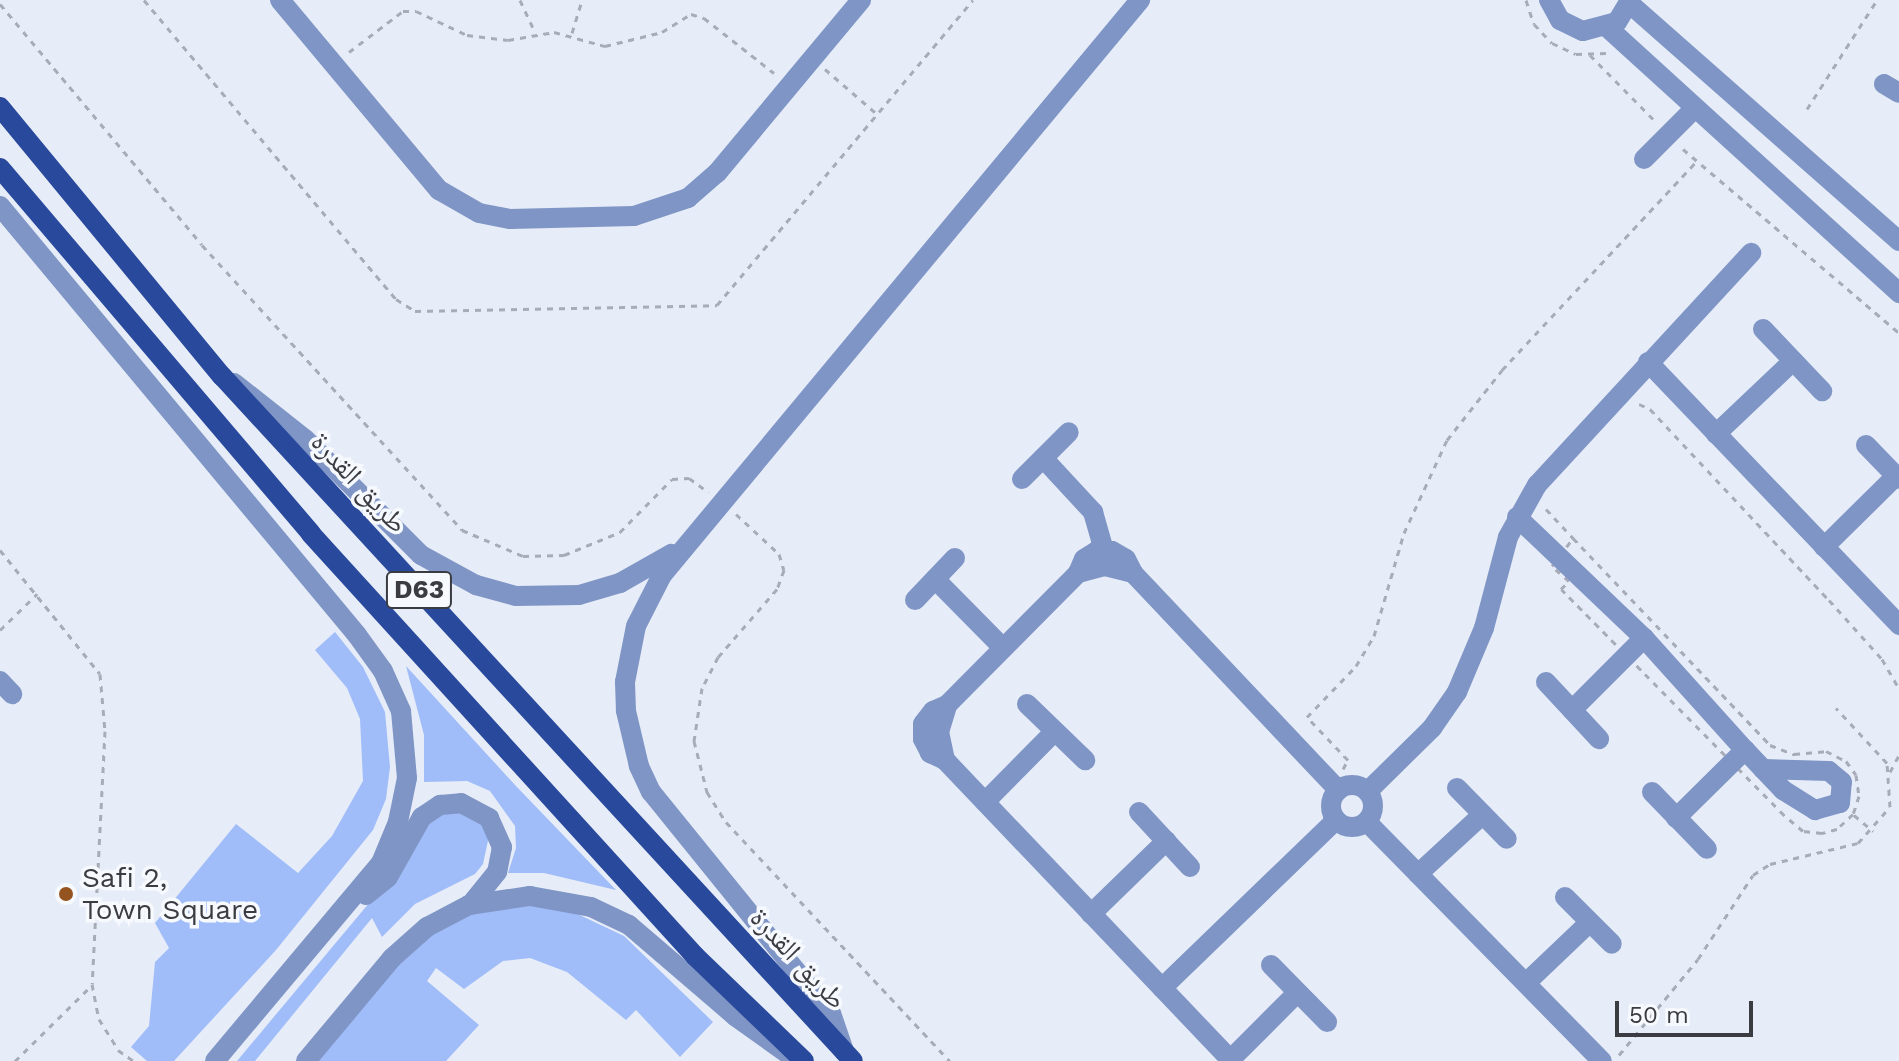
<!DOCTYPE html>
<meta charset="utf-8">
<style>
body{margin:0}
#map{position:relative;width:1899px;height:1061px;overflow:hidden;background:#e6ecf8;font-family:"Work Sans","Noto Naskh Arabic",sans-serif}
div>[style]{position:absolute}
[style*='--x']{left:calc(var(--x)*1px);top:calc(var(--y)*1px);width:calc(var(--w)*1px);rotate:calc(var(--a)*1deg)}
.green>*{inset:0;background:#a0bdfa}
.path>*{height:3px;margin-top:-1.5px;transform-origin:0;background:repeating-linear-gradient(90deg,#a8acb6 0 6px,transparent 0 12px)}
.minor>*{height:20px;margin:-10px;padding:0 10px;transform-origin:10px;border-radius:10px;background:#7f95c5}
.minor>.ring{margin:-10px;padding:0;box-sizing:content-box;background:none;border:20px solid #7f95c5;border-radius:50%}
.major>*{height:20px;margin:-10px;padding:0 10px;transform-origin:10px;border-radius:10px;background:#29499d}
.dots>*{width:22px;height:22px;translate:-50% -50%;box-sizing:border-box;border:4px solid #f6f9fe;border-radius:50%}
span{translate:-50% -50%;white-space:nowrap;text-align:center;line-height:1.15;-webkit-text-stroke:7px #f6f9fe;paint-order:stroke}
.shield-label span{padding:2px 6px;background:#f6f9fe;border:2px solid;border-radius:6px;-webkit-text-stroke-width:0}
.shield-label{font-size:26px;color:#3a3c41;font-weight:700}
.street-label{font-size:28px;color:#3a3c41}
.poi-label{font-size:28px;color:#3a3c41}
.left{translate:0 -50%;text-align:left}
.scale{position:absolute;left:1615px;top:1001px;width:138px;height:36px;box-sizing:border-box;border:4px solid #3a3c41;border-top:0;padding-left:10px;font-size:24px;line-height:28px;white-space:nowrap;color:#3a3c41;-webkit-text-stroke:6px #f6f9fe;paint-order:stroke}
</style>
<div id="map">
<div class="green">
<div style="clip-path:polygon(335px 632px,363px 667px,385px 712px,390px 767px,386px 799px,373px 830px,276px 950px,174px 1061px,147px 1061px,131px 1047px,149px 1026px,155px 962px,169px 948px,155px 923px,236px 824px,298px 873px,332px 836px,363px 781px,360px 719px,347px 688px,315px 650px)"></div>
<div style="clip-path:polygon(406px 666px,515px 785px,616px 890px,544px 873px,508px 873px,516px 848px,515px 826px,490px 791px,467px 781px,424px 782px,424px 735px)"></div>
<div style="clip-path:polygon(457px 809px,483px 823px,489px 836px,483px 864px,475px 874px,415px 904px,382px 937px,372px 918px,255px 1061px,237px 1061px,390px 878px,423px 821px)"></div>
<div style="clip-path:polygon(534px 905px,567px 909px,624px 936px,713px 1022px,680px 1057px,636px 1010px,626px 1020px,567px 972px,530px 958px,503px 961px,464px 989px,436px 968px,427px 981px,479px 1025px,446px 1061px,318px 1061px,397px 963px,444px 925px,478px 912px)"></div>
</div>
<div class="path">
<div style="--x:144;--y:0;--w:391;--a:49.9"></div>
<div style="--x:396;--y:299;--w:22;--a:32"></div>
<div style="--x:415;--y:311;--w:302;--a:-1.1"></div>
<div style="--x:717;--y:305;--w:398;--a:-50"></div>
<div style="--x:520;--y:0;--w:35;--a:65"></div>
<div style="--x:1526;--y:0;--w:25;--a:72"></div>
<div style="--x:1534;--y:24;--w:26;--a:47"></div>
<div style="--x:1552;--y:43;--w:26;--a:25"></div>
<div style="--x:1576;--y:54;--w:30;--a:-2"></div>
<div style="--x:0;--y:4;--w:314;--a:50"></div>
<div style="--x:202;--y:245;--w:386;--a:47.6"></div>
<div style="--x:462;--y:530;--w:66;--a:23.1"></div>
<div style="--x:523;--y:556;--w:41;--a:-1.4"></div>
<div style="--x:564;--y:555;--w:61;--a:-22.3"></div>
<div style="--x:620;--y:532;--w:74;--a:-45.5"></div>
<div style="--x:672;--y:479;--w:17;--a:-3"></div>
<div style="--x:689;--y:478;--w:24;--a:36"></div>
<div style="--x:572;--y:33;--w:34;--a:-73"></div>
<div style="--x:349;--y:52;--w:68;--a:-37.2"></div>
<div style="--x:403;--y:11;--w:13;--a:0"></div>
<div style="--x:416;--y:11;--w:56;--a:25.2"></div>
<div style="--x:467;--y:35;--w:41;--a:7"></div>
<div style="--x:508;--y:40;--w:47;--a:-9.9"></div>
<div style="--x:554;--y:32;--w:53;--a:15.4"></div>
<div style="--x:605;--y:46;--w:59;--a:-13.8"></div>
<div style="--x:662;--y:32;--w:34;--a:-32"></div>
<div style="--x:691;--y:14;--w:14;--a:17"></div>
<div style="--x:704;--y:18;--w:89;--a:38.2"></div>
<div style="--x:1590;--y:55;--w:93;--a:45.4"></div>
<div style="--x:825;--y:69;--w:69;--a:40.9"></div>
<div style="--x:1807;--y:109;--w:130;--a:-57.3"></div>
<div style="--x:1683;--y:149;--w:284;--a:40.4"></div>
<div style="--x:1639;--y:404;--w:12;--a:24"></div>
<div style="--x:1650;--y:409;--w:262;--a:46.9"></div>
<div style="--x:1829;--y:600;--w:79;--a:48.1"></div>
<div style="--x:1882;--y:659;--w:34;--a:60"></div>
<div style="--x:1546;--y:509;--w:40;--a:47"></div>
<div style="--x:736;--y:514;--w:59;--a:42.9"></div>
<div style="--x:779;--y:554;--w:17;--a:73"></div>
<div style="--x:784;--y:570;--w:20;--a:110"></div>
<div style="--x:777;--y:589;--w:90;--a:130.9"></div>
<div style="--x:718;--y:657;--w:35;--a:117"></div>
<div style="--x:702;--y:688;--w:54;--a:98.6"></div>
<div style="--x:694;--y:741;--w:53;--a:75.7"></div>
<div style="--x:707;--y:792;--w:36;--a:58"></div>
<div style="--x:726;--y:822;--w:328;--a:46.9"></div>
<div style="--x:1573;--y:538;--w:286;--a:46.4"></div>
<div style="--x:1770;--y:745;--w:26;--a:21"></div>
<div style="--x:1794;--y:754;--w:32;--a:-5"></div>
<div style="--x:1826;--y:751;--w:22;--a:27"></div>
<div style="--x:1846;--y:761;--w:17;--a:54"></div>
<div style="--x:1856;--y:775;--w:21;--a:82"></div>
<div style="--x:1859;--y:796;--w:19;--a:108"></div>
<div style="--x:1853;--y:814;--w:22;--a:137"></div>
<div style="--x:1837;--y:829;--w:16;--a:165"></div>
<div style="--x:1822;--y:833;--w:19;--a:-174"></div>
<div style="--x:1803;--y:831;--w:25;--a:-140"></div>
<div style="--x:1784;--y:815;--w:317;--a:-134.6"></div>
<div style="--x:1561;--y:589;--w:11;--a:-45"></div>
<div style="--x:1569;--y:581;--w:23;--a:-139"></div>
<div style="--x:1552;--y:566;--w:35;--a:-53"></div>
<div style="--x:0;--y:550;--w:159;--a:51.1"></div>
<div style="--x:100;--y:674;--w:57;--a:85"></div>
<div style="--x:105;--y:731;--w:253;--a:92.9"></div>
<div style="--x:92;--y:984;--w:36;--a:79"></div>
<div style="--x:99;--y:1019;--w:36;--a:58"></div>
<div style="--x:118;--y:1050;--w:19;--a:35"></div>
<div style="--x:0;--y:630;--w:52;--a:-44.2"></div>
<div style="--x:1343;--y:769;--w:10;--a:-61"></div>
<div style="--x:1348;--y:760;--w:59;--a:-133.6"></div>
<div style="--x:1307;--y:717;--w:71;--a:-46.1"></div>
<div style="--x:1356;--y:666;--w:35;--a:-59"></div>
<div style="--x:1374;--y:636;--w:107;--a:-73.8"></div>
<div style="--x:1404;--y:533;--w:102;--a:-65.2"></div>
<div style="--x:1447;--y:440;--w:89;--a:-51.8"></div>
<div style="--x:1502;--y:370;--w:286;--a:-47"></div>
<div style="--x:1890;--y:772;--w:19;--a:-62"></div>
<div style="--x:1854;--y:815;--w:25;--a:40"></div>
<div style="--x:1619;--y:1055;--w:124;--a:-50.5"></div>
<div style="--x:1698;--y:959;--w:100;--a:-56.8"></div>
<div style="--x:1753;--y:875;--w:20;--a:-33"></div>
<div style="--x:1770;--y:864;--w:90;--a:-13.4"></div>
<div style="--x:1858;--y:843;--w:48;--a:-48.4"></div>
<div style="--x:1890;--y:807;--w:44;--a:-93.9"></div>
<div style="--x:1887;--y:763;--w:75;--a:-132.8"></div>
<div style="--x:15;--y:1061;--w:108;--a:-44.6"></div>
</div>
<div class="minor">
<div style="--x:280;--y:0;--w:248;--a:50.1"></div>
<div style="--x:439;--y:190;--w:46;--a:29.9"></div>
<div style="--x:479;--y:213;--w:32;--a:11"></div>
<div style="--x:510;--y:219;--w:124;--a:-1.4"></div>
<div style="--x:634;--y:216;--w:57;--a:-18.4"></div>
<div style="--x:688;--y:198;--w:38;--a:-41"></div>
<div style="--x:717;--y:173;--w:225;--a:-50.2"></div>
<div style="--x:1549;--y:0;--w:23;--a:61"></div>
<div style="--x:1560;--y:20;--w:25;--a:26"></div>
<div style="--x:1583;--y:31;--w:35;--a:-15"></div>
<div style="--x:1617;--y:22;--w:26;--a:-59"></div>
<div style="--x:1629;--y:3;--w:360;--a:41.4"></div>
<div style="--x:1608;--y:28;--w:394;--a:42.3"></div>
<div style="--x:1884;--y:84;--w:17;--a:31"></div>
<div style="--x:1644;--y:159;--w:71;--a:-45"></div>
<div style="--x:0;--y:206;--w:558;--a:50.23"></div>
<div style="--x:357;--y:635;--w:44;--a:54.2"></div>
<div style="--x:383;--y:671;--w:44;--a:65.8"></div>
<div style="--x:401;--y:711;--w:67;--a:84.9"></div>
<div style="--x:407;--y:778;--w:45;--a:101.6"></div>
<div style="--x:398;--y:822;--w:44;--a:112.5"></div>
<div style="--x:381;--y:863;--w:258;--a:130"></div>
<div style="--x:1763;--y:329;--w:86;--a:46.4"></div>
<div style="--x:1648;--y:362;--w:364;--a:46.3"></div>
<div style="--x:234;--y:383;--w:90;--a:38.3"></div>
<div style="--x:305;--y:439;--w:164;--a:45"></div>
<div style="--x:421;--y:555;--w:63;--a:28.6"></div>
<div style="--x:476;--y:585;--w:41;--a:15.4"></div>
<div style="--x:516;--y:596;--w:63;--a:-0.9"></div>
<div style="--x:579;--y:595;--w:43;--a:-16.3"></div>
<div style="--x:620;--y:583;--w:59;--a:-29.6"></div>
<div style="--x:1716;--y:434;--w:106;--a:-43.5"></div>
<div style="--x:1866;--y:445;--w:47;--a:45.9"></div>
<div style="--x:1043;--y:458;--w:74;--a:47.2"></div>
<div style="--x:1093;--y:512;--w:40;--a:74"></div>
<div style="--x:1022;--y:479;--w:66;--a:-45"></div>
<div style="--x:1517;--y:517;--w:175;--a:43.6"></div>
<div style="--x:1644;--y:638;--w:151;--a:48"></div>
<div style="--x:1745;--y:750;--w:55;--a:46.5"></div>
<div style="--x:1783;--y:790;--w:38;--a:32"></div>
<div style="--x:1815;--y:810;--w:26;--a:-16"></div>
<div style="--x:1840;--y:803;--w:21;--a:-85"></div>
<div style="--x:1842;--y:782;--w:17;--a:-140"></div>
<div style="--x:1829;--y:771;--w:66;--a:-178.3"></div>
<div style="--x:1824;--y:547;--w:101;--a:-44.6"></div>
<div style="--x:1078;--y:573;--w:15;--a:-67"></div>
<div style="--x:1084;--y:559;--w:15;--a:-32"></div>
<div style="--x:1097;--y:551;--w:15;--a:0"></div>
<div style="--x:1112;--y:551;--w:16;--a:30"></div>
<div style="--x:1126;--y:559;--w:16;--a:63"></div>
<div style="--x:1133;--y:573;--w:299;--a:46.6"></div>
<div style="--x:935;--y:579;--w:97;--a:45.4"></div>
<div style="--x:915;--y:600;--w:58;--a:-46.4"></div>
<div style="--x:0;--y:681;--w:18;--a:47"></div>
<div style="--x:1546;--y:682;--w:78;--a:47.1"></div>
<div style="--x:1027;--y:704;--w:81;--a:44"></div>
<div style="--x:947;--y:705;--w:15;--a:157"></div>
<div style="--x:933;--y:711;--w:16;--a:128"></div>
<div style="--x:923;--y:724;--w:15;--a:90"></div>
<div style="--x:923;--y:739;--w:16;--a:63"></div>
<div style="--x:930;--y:753;--w:17;--a:25"></div>
<div style="--x:945;--y:760;--w:416;--a:46.4"></div>
<div style="--x:1572;--y:710;--w:102;--a:-45"></div>
<div style="--x:945;--y:760;--w:29;--a:-102"></div>
<div style="--x:939;--y:732;--w:28;--a:-73"></div>
<div style="--x:947;--y:705;--w:186;--a:-45.2"></div>
<div style="--x:1078;--y:573;--w:28;--a:-15"></div>
<div style="--x:1105;--y:566;--w:29;--a:14"></div>
<div class="ring" style="left:1331px;top:785px;width:22px;height:22px"></div>
<div style="--x:1457;--y:788;--w:71;--a:45.6"></div>
<div style="--x:1368;--y:791;--w:90;--a:-44.5"></div>
<div style="--x:1432;--y:728;--w:44;--a:-55.2"></div>
<div style="--x:1457;--y:692;--w:69;--a:-67.1"></div>
<div style="--x:1484;--y:628;--w:94;--a:-75.2"></div>
<div style="--x:1508;--y:537;--w:60;--a:-60.9"></div>
<div style="--x:1537;--y:485;--w:316;--a:-47.3"></div>
<div style="--x:1652;--y:792;--w:79;--a:46"></div>
<div style="--x:985;--y:802;--w:98;--a:-45.4"></div>
<div style="--x:1139;--y:812;--w:75;--a:47.2"></div>
<div style="--x:1676;--y:818;--w:97;--a:-44.6"></div>
<div style="--x:1367;--y:822;--w:335;--a:45.5"></div>
<div style="--x:1418;--y:874;--w:88;--a:-42.7"></div>
<div style="--x:366;--y:895;--w:28;--a:-39"></div>
<div style="--x:388;--y:877;--w:69;--a:-60.5"></div>
<div style="--x:422;--y:817;--w:22;--a:-34"></div>
<div style="--x:440;--y:805;--w:21;--a:-5"></div>
<div style="--x:461;--y:803;--w:32;--a:28"></div>
<div style="--x:489;--y:818;--w:32;--a:66"></div>
<div style="--x:502;--y:847;--w:25;--a:101"></div>
<div style="--x:497;--y:872;--w:40;--a:129"></div>
<div style="--x:1565;--y:897;--w:66;--a:45"></div>
<div style="--x:1091;--y:914;--w:105;--a:-44.2"></div>
<div style="--x:1271;--y:965;--w:80;--a:45.5"></div>
<div style="--x:1526;--y:983;--w:88;--a:-43.6"></div>
<div style="--x:1162;--y:988;--w:242;--a:-44"></div>
<div style="--x:844;--y:1051;--w:39;--a:-109"></div>
<div style="--x:831;--y:1014;--w:286;--a:-129"></div>
<div style="--x:651;--y:792;--w:29;--a:-115"></div>
<div style="--x:639;--y:766;--w:57;--a:-103.3"></div>
<div style="--x:626;--y:711;--w:29;--a:-92"></div>
<div style="--x:625;--y:682;--w:57;--a:-78.9"></div>
<div style="--x:636;--y:626;--w:57;--a:-63"></div>
<div style="--x:662;--y:575;--w:748;--a:-50.26"></div>
<div style="--x:1231;--y:1059;--w:93;--a:-45"></div>
<div style="--x:306;--y:1061;--w:134;--a:-50.1"></div>
<div style="--x:392;--y:958;--w:47;--a:-41.5"></div>
<div style="--x:427;--y:927;--w:47;--a:-27.6"></div>
<div style="--x:469;--y:905;--w:62;--a:-8.4"></div>
<div style="--x:530;--y:896;--w:62;--a:10.2"></div>
<div style="--x:591;--y:907;--w:42;--a:25.3"></div>
<div style="--x:629;--y:925;--w:140;--a:40.6"></div>
<div style="--x:735;--y:1016;--w:74;--a:35.6"></div>
</div>
<div class="major">
<div style="--x:0;--y:107;--w:349;--a:50.5"></div>
<div style="--x:222;--y:376;--w:931;--a:47.35"></div>
<div style="--x:0;--y:168;--w:480;--a:49.6"></div>
<div style="--x:311;--y:534;--w:571;--a:47.7"></div>
<div style="--x:695;--y:956;--w:151;--a:43.9"></div>
</div>
<div class="dots">
<div style="left:66px;top:894px;background:#955320"></div>
</div>
<div class="shield-label">
<span style="left:419px;top:590px">D63</span>
</div>
<div class="street-label">
<span style="left:359px;top:483px;rotate:47deg">طريق القدرة</span>
<span style="left:798px;top:959px;rotate:47deg">طريق القدرة</span>
</div>
<div class="poi-label">
<span class="left" style="left:82px;top:894px">Safi 2,<br>Town Square</span>
</div>
<div class="scale">50 m</div>
</div>
